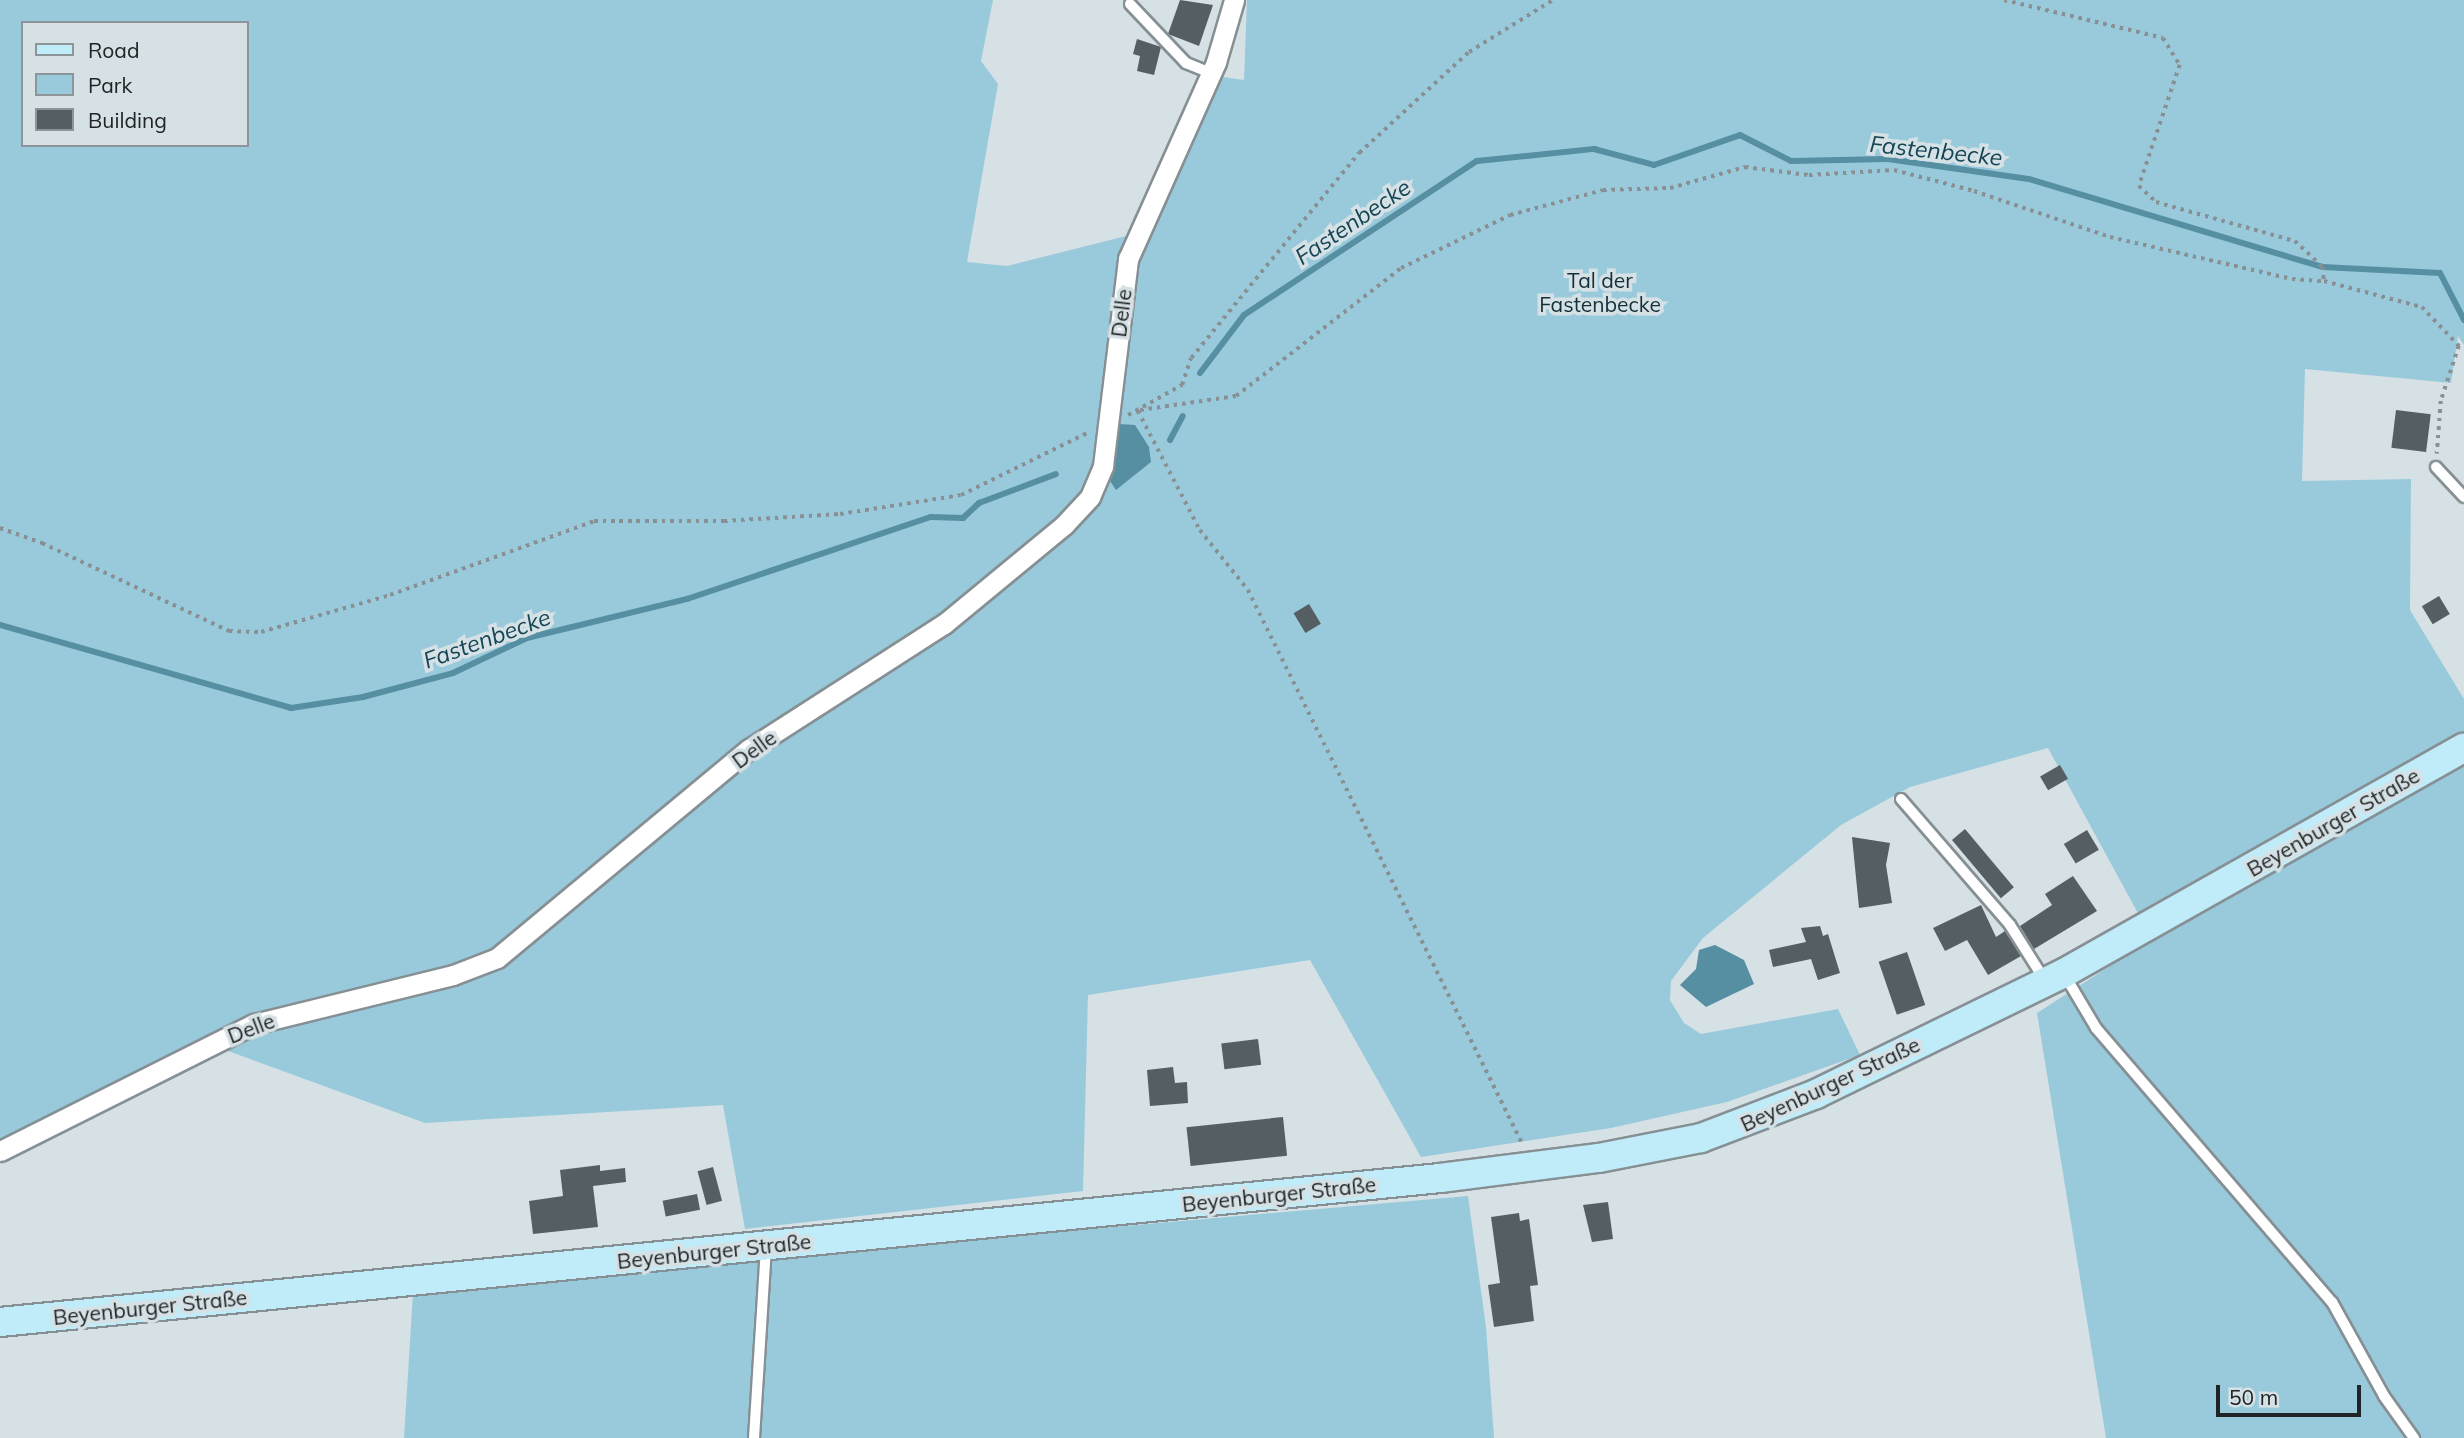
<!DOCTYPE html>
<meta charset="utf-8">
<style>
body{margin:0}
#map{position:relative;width:2464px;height:1438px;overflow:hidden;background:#d6e1e5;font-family:Mulish,sans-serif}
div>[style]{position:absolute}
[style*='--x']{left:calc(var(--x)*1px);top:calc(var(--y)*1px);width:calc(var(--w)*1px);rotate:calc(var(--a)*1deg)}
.green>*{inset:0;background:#99cadc}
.water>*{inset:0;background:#568ea2}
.stream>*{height:6px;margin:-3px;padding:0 3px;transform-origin:3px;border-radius:3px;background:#568ea2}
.building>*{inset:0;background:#555e62;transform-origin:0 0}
.path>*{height:3.5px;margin-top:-1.75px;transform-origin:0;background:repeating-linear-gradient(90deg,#889093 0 3.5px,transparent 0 8.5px)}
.roads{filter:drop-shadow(2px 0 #869094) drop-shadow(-2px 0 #869094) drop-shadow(0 2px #869094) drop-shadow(0 -2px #869094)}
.lane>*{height:10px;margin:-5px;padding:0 5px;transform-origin:5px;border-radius:5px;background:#fff}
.street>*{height:19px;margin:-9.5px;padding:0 9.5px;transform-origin:9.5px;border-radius:9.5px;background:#fff}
.secondary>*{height:28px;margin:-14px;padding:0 14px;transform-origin:14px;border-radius:14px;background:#bfecf8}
span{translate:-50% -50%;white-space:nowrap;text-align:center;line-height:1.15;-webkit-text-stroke:7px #d6e1e5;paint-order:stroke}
.park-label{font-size:21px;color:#133039}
.street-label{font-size:21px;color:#202426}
.water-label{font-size:23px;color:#134555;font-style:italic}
.legend{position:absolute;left:21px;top:21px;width:228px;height:126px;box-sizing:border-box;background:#d6e1e5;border:2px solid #8d9599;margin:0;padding:9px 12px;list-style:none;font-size:21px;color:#202426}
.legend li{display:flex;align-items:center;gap:14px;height:35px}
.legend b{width:35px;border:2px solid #8d9599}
.scale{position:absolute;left:2216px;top:1385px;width:145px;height:32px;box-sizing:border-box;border:4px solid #202426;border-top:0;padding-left:9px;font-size:21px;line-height:24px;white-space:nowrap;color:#202426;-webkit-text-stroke:5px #d6e1e5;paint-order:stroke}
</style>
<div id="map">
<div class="green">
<div style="clip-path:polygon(evenodd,0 0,993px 0,981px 61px,998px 84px,967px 262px,1007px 266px,1146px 231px,1216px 76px,1244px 80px,1247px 0,2464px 0,2464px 345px,2458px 336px,2451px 383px,2305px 369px,2302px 481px,2411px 479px,2410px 610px,2464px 699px,2464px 1438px,2106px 1438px,2037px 1013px,2152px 939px,2048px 748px,1910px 787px,1841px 825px,1703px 938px,1671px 981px,1670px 1000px,1684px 1023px,1701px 1034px,1838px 1009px,1860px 1055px,1727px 1102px,1611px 1128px,1421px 1157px,1310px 960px,1088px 995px,1083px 1191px,745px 1229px,723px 1105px,425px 1123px,220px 1048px,0 1159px,0 0,23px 23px,247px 23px,247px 145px,23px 145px,23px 23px)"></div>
<div style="clip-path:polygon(1468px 1196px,1486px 1327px,1494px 1438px,759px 1438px,769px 1257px)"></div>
<div style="clip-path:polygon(759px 1255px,749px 1438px,404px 1438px,413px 1293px)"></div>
</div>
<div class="water">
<div style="clip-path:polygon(1119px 424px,1135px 425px,1149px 447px,1151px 462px,1116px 490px,1106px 475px)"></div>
<div style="clip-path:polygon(1715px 945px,1744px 960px,1754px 984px,1706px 1007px,1680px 985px,1696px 969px,1699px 950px)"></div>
</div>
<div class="stream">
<div style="--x:1200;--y:373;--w:73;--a:-52.8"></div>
<div style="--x:1244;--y:315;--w:279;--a:-33.5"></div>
<div style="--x:1477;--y:161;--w:118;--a:-5.9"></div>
<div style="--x:1594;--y:149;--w:62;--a:14.9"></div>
<div style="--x:1654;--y:165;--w:91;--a:-19.2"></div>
<div style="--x:1740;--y:135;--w:57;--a:27"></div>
<div style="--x:1791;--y:161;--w:97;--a:-1.2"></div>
<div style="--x:1888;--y:159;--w:142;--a:8.1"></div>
<div style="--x:2029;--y:179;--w:307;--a:16.7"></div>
<div style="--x:2323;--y:267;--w:117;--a:2.9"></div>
<div style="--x:2440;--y:273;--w:53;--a:62.9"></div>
<div style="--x:1170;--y:440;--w:27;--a:-62"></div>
<div style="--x:0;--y:625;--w:303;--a:15.9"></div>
<div style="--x:291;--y:708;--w:73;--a:-8.7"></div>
<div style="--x:363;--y:697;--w:93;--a:-14.9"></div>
<div style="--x:453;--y:673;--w:82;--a:-25.3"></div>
<div style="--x:527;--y:638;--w:165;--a:-13.7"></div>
<div style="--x:687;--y:599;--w:257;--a:-18.6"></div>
<div style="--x:931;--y:517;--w:32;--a:2"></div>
<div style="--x:963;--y:518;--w:22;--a:-43"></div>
<div style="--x:979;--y:503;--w:82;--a:-20.6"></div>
</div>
<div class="building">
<div style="clip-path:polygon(1180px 0,1213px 5px,1199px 46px,1168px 34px)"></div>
<div style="clip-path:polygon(1137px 39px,1161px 47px,1154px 75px,1137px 71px,1140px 56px,1133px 54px)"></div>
<div style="left:2396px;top:410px;width:35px;height:38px;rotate:7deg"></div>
<div style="left:2439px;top:596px;width:21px;height:20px;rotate:59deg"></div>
<div style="left:1309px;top:604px;width:23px;height:18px;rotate:59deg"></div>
<div style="left:2060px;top:765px;width:16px;height:23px;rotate:60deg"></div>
<div style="left:1965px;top:829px;width:76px;height:17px;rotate:50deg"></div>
<div style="left:2087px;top:830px;width:23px;height:27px;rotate:59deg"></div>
<div style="clip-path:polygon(1852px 837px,1890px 843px,1886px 865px,1892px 903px,1859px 908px)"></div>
<div style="clip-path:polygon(2073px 876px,2097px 911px,2034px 949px,2020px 926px,2052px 905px,2045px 894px)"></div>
<div style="clip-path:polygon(1981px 905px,1996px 937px,2005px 931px,2021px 956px,1988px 975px,1967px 940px,1945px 951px,1933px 928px)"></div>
<div style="clip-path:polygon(1820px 926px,1823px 936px,1828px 934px,1840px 973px,1818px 980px,1811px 959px,1773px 967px,1769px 950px,1806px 942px,1801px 928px)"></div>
<div style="left:1907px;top:952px;width:56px;height:30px;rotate:71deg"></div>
<div style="left:1258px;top:1039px;width:26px;height:37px;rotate:83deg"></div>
<div style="clip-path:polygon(1173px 1067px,1175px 1083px,1187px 1082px,1188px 1103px,1150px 1106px,1147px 1070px)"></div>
<div style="left:1283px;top:1117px;width:39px;height:97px;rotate:84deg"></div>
<div style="clip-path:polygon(600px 1165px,600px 1171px,625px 1168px,626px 1182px,593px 1186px,598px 1227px,533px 1234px,529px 1201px,563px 1196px,560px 1170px)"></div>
<div style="left:713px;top:1167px;width:35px;height:16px;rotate:75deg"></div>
<div style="left:697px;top:1194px;width:16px;height:35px;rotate:79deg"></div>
<div style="clip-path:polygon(1608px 1202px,1613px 1239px,1592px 1242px,1583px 1205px)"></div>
<div style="clip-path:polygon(1519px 1213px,1520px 1221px,1529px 1219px,1538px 1285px,1530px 1286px,1534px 1321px,1494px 1327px,1488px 1285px,1500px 1283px,1491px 1217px)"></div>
</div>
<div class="path">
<div style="--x:2004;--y:0;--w:163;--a:13.4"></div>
<div style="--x:2163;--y:38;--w:32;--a:58"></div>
<div style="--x:2180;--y:65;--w:128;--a:108.7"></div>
<div style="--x:2139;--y:186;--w:23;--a:43"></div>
<div style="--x:2156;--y:202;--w:144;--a:15.7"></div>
<div style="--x:2295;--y:241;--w:38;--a:43"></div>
<div style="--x:2323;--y:267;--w:14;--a:86"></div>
<div style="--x:1140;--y:410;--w:97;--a:-8.3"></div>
<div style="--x:1236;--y:396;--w:209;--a:-37.8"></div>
<div style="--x:1401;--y:268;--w:121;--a:-25.9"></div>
<div style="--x:1510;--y:215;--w:96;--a:-15"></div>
<div style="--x:1603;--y:190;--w:67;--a:-1.7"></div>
<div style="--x:1670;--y:188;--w:78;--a:-15.6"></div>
<div style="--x:1745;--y:167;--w:64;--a:7.1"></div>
<div style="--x:1809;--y:175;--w:85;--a:-3.4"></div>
<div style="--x:1894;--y:170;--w:83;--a:14.7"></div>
<div style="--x:1974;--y:191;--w:144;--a:18.7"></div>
<div style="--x:2110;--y:237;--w:187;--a:13"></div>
<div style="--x:2292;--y:279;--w:32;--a:4"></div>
<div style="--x:2324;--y:281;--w:101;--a:14.9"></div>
<div style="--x:2422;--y:307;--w:54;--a:46.5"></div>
<div style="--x:2459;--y:346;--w:58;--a:108.1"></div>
<div style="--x:2441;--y:401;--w:53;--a:94.3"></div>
<div style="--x:1138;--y:411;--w:134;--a:62.5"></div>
<div style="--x:1200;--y:530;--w:77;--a:51.3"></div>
<div style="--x:1248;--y:590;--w:619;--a:63.64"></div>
<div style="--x:1128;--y:415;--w:62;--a:-29.1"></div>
<div style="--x:1182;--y:385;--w:28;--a:-72"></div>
<div style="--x:1191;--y:358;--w:265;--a:-50.7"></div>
<div style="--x:1359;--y:153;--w:149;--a:-42.6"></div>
<div style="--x:1469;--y:52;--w:99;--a:-31.8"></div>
<div style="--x:0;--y:528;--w:45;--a:19.7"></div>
<div style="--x:42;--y:543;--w:207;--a:25.2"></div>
<div style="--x:229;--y:631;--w:32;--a:2"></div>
<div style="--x:261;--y:632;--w:134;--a:-16"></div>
<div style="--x:390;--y:595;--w:217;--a:-19.9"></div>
<div style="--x:594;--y:521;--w:130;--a:0"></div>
<div style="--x:724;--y:521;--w:116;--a:-3.5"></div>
<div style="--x:840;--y:514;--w:122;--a:-8.9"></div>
<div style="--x:961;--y:495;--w:143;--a:-26.2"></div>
</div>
<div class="roads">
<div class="lane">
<div style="--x:1130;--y:4;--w:81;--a:46.5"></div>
<div style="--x:1186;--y:63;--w:27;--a:22"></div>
<div style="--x:2436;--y:467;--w:41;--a:47"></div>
<div style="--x:1901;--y:799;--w:167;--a:49.1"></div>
<div style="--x:2010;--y:925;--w:64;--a:57.8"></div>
<div style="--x:2064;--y:974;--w:63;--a:59.3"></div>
<div style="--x:2096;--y:1028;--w:362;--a:49.3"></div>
<div style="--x:2332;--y:1302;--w:107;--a:61"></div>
<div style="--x:2384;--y:1396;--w:52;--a:54.5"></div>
<div style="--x:754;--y:1438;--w:192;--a:-86.4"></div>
</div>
<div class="street">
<div style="--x:0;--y:1151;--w:284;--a:-26.6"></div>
<div style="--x:254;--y:1024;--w:205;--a:-13.8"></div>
<div style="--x:453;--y:975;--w:47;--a:-21.1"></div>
<div style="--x:497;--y:958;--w:327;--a:-39.7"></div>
<div style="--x:749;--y:749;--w:232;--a:-32.7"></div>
<div style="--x:944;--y:624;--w:156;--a:-39.5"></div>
<div style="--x:1064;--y:525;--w:38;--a:-47"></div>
<div style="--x:1090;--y:497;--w:34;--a:-67"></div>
<div style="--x:1103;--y:466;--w:209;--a:-83.1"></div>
<div style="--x:1128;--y:259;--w:216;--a:-65.9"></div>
<div style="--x:1216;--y:62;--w:65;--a:-73.8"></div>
</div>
<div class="secondary">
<div style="--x:0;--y:1322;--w:1447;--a:-5.71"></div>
<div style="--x:1440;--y:1178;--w:160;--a:-7.2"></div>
<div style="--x:1599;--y:1158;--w:104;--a:-11.1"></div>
<div style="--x:1701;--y:1138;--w:123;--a:-20.9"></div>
<div style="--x:1816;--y:1094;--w:276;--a:-26"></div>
<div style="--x:2064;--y:973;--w:459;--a:-29.4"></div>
</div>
</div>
<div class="park-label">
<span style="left:1600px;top:292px">Tal der<br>Fastenbecke</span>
</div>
<div class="street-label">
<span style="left:1121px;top:313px;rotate:-83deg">Delle</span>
<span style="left:754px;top:749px;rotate:-36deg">Delle</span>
<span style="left:2333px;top:822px;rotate:-30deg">Beyenburger Straße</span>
<span style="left:251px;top:1028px;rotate:-21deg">Delle</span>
<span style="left:1830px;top:1084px;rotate:-25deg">Beyenburger Straße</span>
<span style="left:1279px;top:1194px;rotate:-6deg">Beyenburger Straße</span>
<span style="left:714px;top:1251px;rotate:-6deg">Beyenburger Straße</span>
<span style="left:150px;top:1307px;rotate:-6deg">Beyenburger Straße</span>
</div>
<div class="water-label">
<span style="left:1936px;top:151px;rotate:6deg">Fastenbecke</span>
<span style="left:1353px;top:222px;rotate:-34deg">Fastenbecke</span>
<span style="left:487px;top:639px;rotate:-20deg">Fastenbecke</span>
</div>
<ul class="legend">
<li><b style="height:9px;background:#bfecf8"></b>Road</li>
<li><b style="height:19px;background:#99cadc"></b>Park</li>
<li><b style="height:19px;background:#555e62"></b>Building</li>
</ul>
<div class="scale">50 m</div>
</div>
